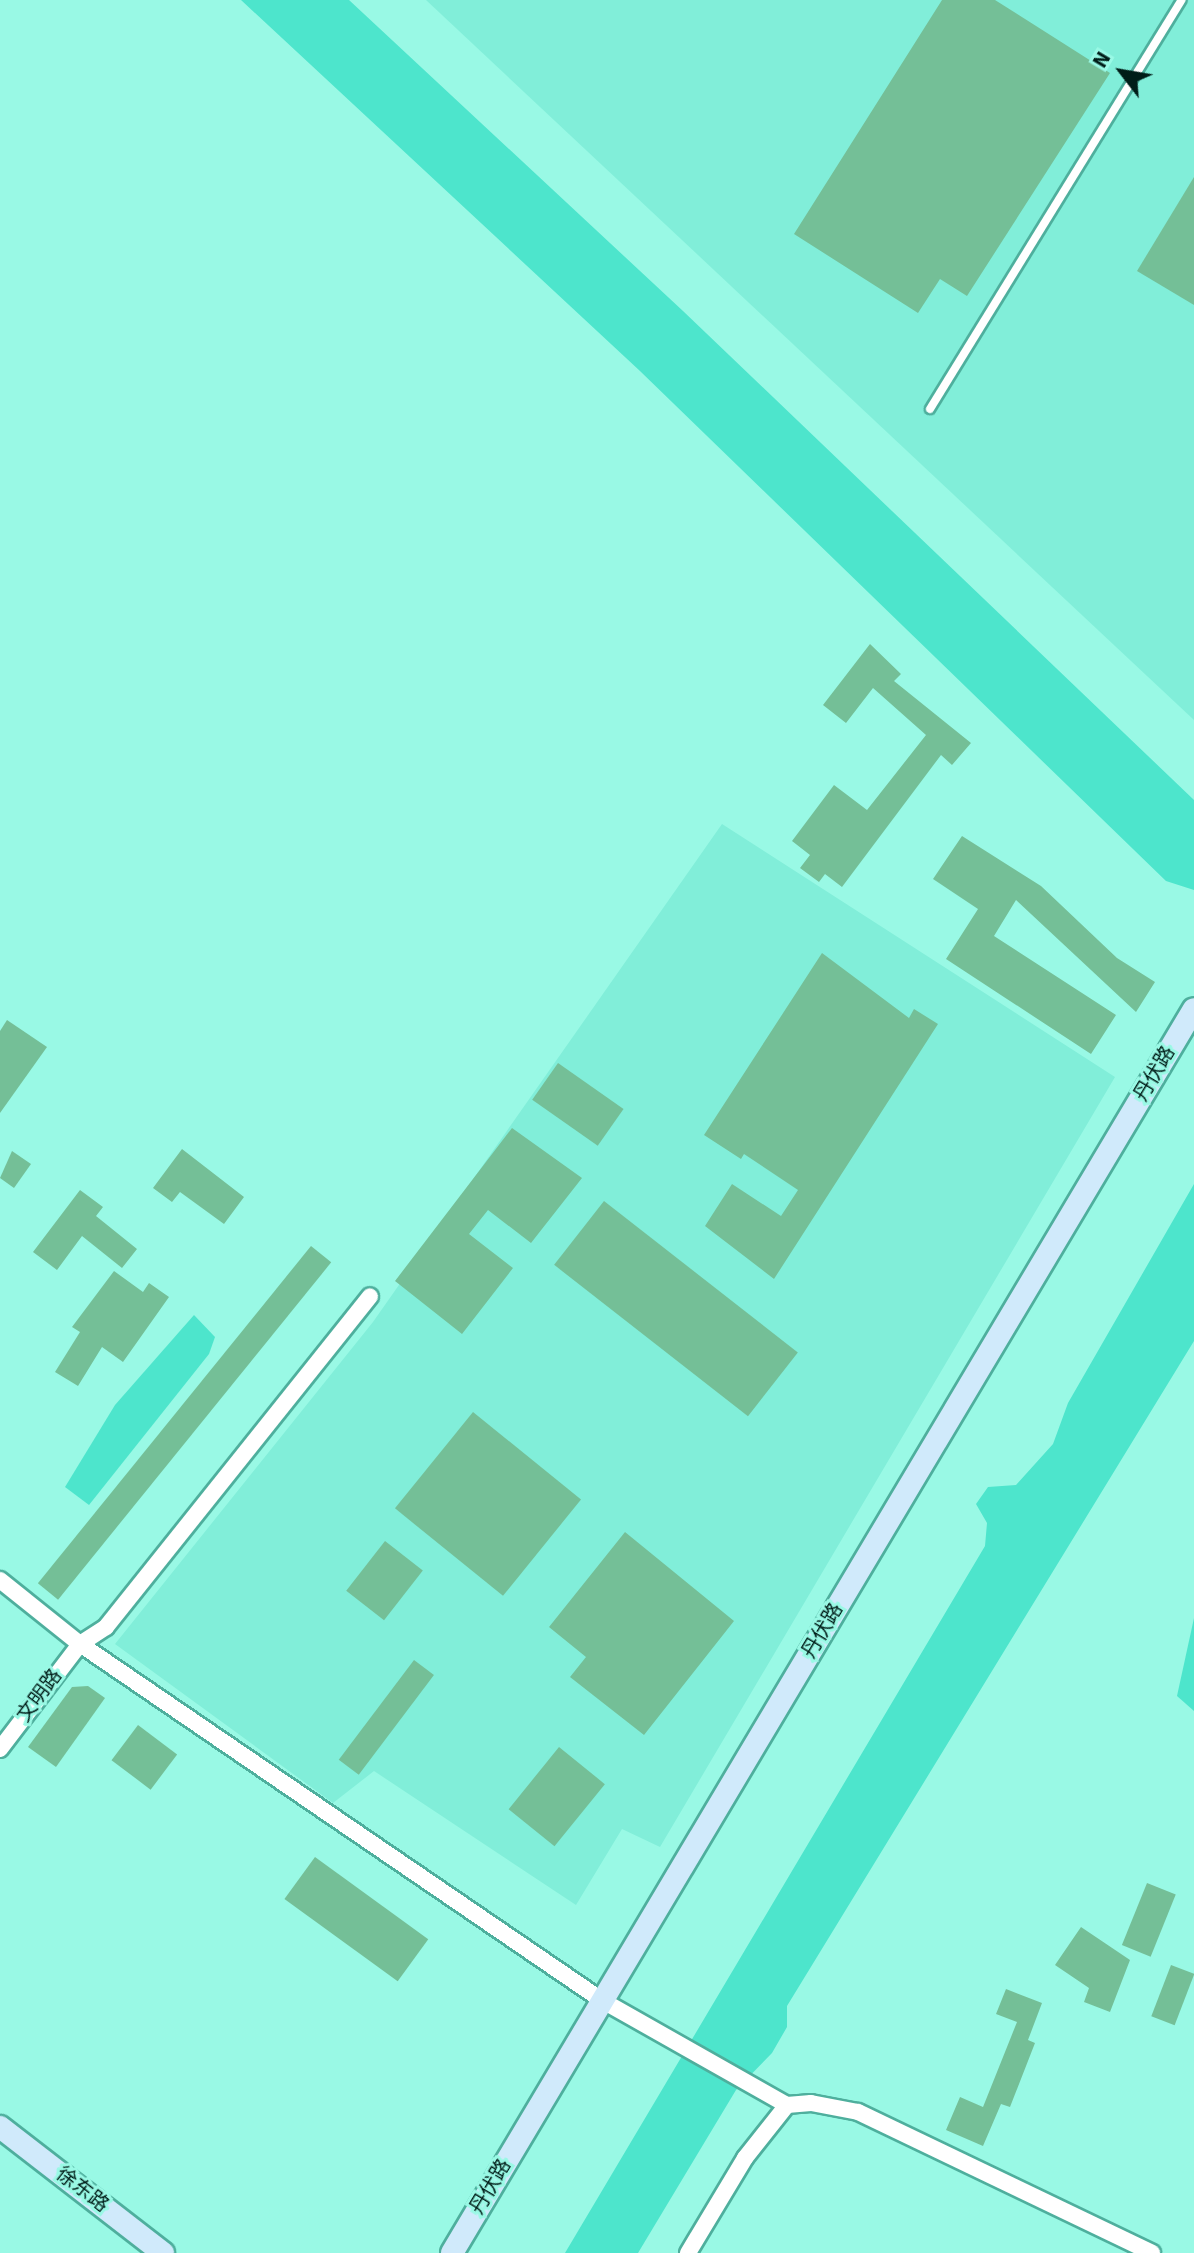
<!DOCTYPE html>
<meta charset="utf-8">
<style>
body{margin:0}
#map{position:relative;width:1194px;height:2253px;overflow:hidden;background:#99f9e5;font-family:"Source Sans 3","Noto Sans SC",sans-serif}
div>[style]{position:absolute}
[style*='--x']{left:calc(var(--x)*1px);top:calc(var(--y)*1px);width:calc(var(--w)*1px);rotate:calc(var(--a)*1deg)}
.built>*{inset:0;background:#81eed9}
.water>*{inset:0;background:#4de5cc}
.building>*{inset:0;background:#74bf97;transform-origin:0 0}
.roads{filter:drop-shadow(2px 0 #4eaf9d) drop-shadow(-2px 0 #4eaf9d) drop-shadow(0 2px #4eaf9d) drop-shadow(0 -2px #4eaf9d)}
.lane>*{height:8px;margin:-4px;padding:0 4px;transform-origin:4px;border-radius:4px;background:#fff}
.street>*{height:16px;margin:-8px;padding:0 8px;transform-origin:8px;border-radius:8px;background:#fff}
.secondary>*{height:22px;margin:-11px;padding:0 11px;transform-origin:11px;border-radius:11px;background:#d0eafb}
span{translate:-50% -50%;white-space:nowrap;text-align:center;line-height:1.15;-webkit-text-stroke:6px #99f9e5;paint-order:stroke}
.street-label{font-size:20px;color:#001d18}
.north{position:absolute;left:1082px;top:32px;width:80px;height:80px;-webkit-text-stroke:6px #99f9e5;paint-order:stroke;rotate:301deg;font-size:22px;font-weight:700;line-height:32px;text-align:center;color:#001d18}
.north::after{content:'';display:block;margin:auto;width:28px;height:36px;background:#001d18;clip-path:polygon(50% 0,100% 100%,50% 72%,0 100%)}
</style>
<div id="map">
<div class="built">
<div style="clip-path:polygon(426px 0,1194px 0,1194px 720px)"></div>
<div style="clip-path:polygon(722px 824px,1115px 1077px,660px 1847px,622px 1829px,576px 1905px,374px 1771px,333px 1803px,115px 1644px,373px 1322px)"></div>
</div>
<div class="water">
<div style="clip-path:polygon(241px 0,349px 0,683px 311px,1194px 800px,1194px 890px,1166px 881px,640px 371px)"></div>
<div style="clip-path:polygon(1194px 1184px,1194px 1341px,787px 2006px,787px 2027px,772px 2053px,736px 2090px,638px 2253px,565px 2253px,985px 1546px,987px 1523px,976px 1504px,988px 1487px,1016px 1485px,1053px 1444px,1068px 1403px)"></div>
<div style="clip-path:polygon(194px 1315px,215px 1337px,209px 1354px,89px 1505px,65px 1487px,115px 1405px)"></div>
<div style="clip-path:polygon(1194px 1618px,1194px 1711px,1177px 1696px)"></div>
</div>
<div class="building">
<div style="clip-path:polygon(942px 0,995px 0,1110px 73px,967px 296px,940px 279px,918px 313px,794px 234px)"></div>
<div style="clip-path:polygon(1194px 177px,1194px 305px,1137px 271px)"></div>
<div style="clip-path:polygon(870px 644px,901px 674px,894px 681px,971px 743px,952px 765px,941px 755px,842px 887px,825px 874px,819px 882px,800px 868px,810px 855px,792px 841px,834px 785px,867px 810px,926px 735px,873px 688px,846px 723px,823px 705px)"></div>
<div style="clip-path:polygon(962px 836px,1041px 886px,1117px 958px,1155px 982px,1136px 1012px,1016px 900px,994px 936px,1116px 1015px,1091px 1054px,946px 959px,978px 909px,933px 879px)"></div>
<div style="clip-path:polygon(822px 953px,909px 1018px,914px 1009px,938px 1024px,774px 1279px,705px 1226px,732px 1184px,781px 1216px,798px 1190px,744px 1154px,741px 1159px,704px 1135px)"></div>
<div style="clip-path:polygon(7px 1020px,47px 1047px,0 1113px,0 1031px)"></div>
<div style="left:558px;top:1063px;width:80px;height:45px;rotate:35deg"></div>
<div style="clip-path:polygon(512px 1128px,582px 1178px,531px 1243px,488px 1210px,469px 1234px,513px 1268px,462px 1334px,395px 1281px)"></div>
<div style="clip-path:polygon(182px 1149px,244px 1197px,224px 1224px,180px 1192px,172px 1202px,153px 1188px)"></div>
<div style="clip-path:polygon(12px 1151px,31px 1164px,14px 1188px,0 1178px)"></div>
<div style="clip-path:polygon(80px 1190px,103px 1207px,96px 1216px,137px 1249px,122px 1268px,82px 1236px,57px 1270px,33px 1252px)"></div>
<div style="left:604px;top:1201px;width:246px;height:81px;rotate:38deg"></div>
<div style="left:311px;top:1246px;width:26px;height:434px;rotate:39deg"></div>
<div style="clip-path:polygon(114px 1271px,143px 1292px,149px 1283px,169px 1297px,123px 1362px,102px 1347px,78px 1386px,55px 1372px,80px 1332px,72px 1327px)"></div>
<div style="left:473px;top:1412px;width:139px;height:124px;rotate:39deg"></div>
<div style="clip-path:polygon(625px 1532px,734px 1621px,644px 1735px,570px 1677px,586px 1657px,549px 1627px)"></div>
<div style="left:385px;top:1541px;width:48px;height:63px;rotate:38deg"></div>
<div style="left:414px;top:1660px;width:25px;height:125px;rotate:37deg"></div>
<div style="clip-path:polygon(88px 1686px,105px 1698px,56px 1767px,28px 1747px,72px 1687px)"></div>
<div style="left:138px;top:1725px;width:49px;height:44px;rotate:37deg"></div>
<div style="left:559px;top:1747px;width:59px;height:80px;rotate:39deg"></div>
<div style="left:315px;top:1857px;width:140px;height:52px;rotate:36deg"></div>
<div style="left:1147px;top:1883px;width:31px;height:67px;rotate:22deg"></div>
<div style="clip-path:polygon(1081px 1927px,1130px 1960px,1110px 2012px,1084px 2002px,1089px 1988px,1055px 1965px)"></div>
<div style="left:1171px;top:1965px;width:25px;height:55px;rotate:21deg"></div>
<div style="clip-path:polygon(1006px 1989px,1042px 2003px,1028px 2040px,1035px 2043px,1010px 2107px,1001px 2104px,983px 2146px,946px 2130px,960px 2097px,983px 2107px,1017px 2022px,996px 2014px)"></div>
</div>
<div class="roads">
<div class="lane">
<div style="--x:930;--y:409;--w:480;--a:-58.4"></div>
</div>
<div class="street">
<div style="--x:0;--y:1580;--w:102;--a:38.7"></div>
<div style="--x:80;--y:1644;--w:633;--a:34.32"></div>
<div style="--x:603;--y:2001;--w:211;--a:29.5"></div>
<div style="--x:787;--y:2105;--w:24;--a:-5"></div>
<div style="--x:811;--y:2103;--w:48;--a:10.8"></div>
<div style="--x:858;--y:2112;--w:326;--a:25.6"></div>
<div style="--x:0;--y:1749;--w:132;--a:-52.7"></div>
<div style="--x:80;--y:1644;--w:31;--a:-33"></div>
<div style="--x:106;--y:1627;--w:423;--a:-51.4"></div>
<div style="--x:688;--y:2253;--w:111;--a:-59"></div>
<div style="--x:745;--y:2158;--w:68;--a:-51.6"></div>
</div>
<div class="secondary">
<div style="--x:0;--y:2127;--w:206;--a:37.7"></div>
<div style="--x:452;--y:2253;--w:1448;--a:-59.19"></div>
</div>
</div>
<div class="street-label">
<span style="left:1155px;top:1074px;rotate:-59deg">丹伏路</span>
<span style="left:823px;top:1631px;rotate:-59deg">丹伏路</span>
<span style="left:40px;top:1696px;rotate:-53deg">文明路</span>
<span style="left:491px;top:2187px;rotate:-59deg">丹伏路</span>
<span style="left:82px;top:2190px;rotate:38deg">徐东路</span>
</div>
<div class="north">N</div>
</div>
